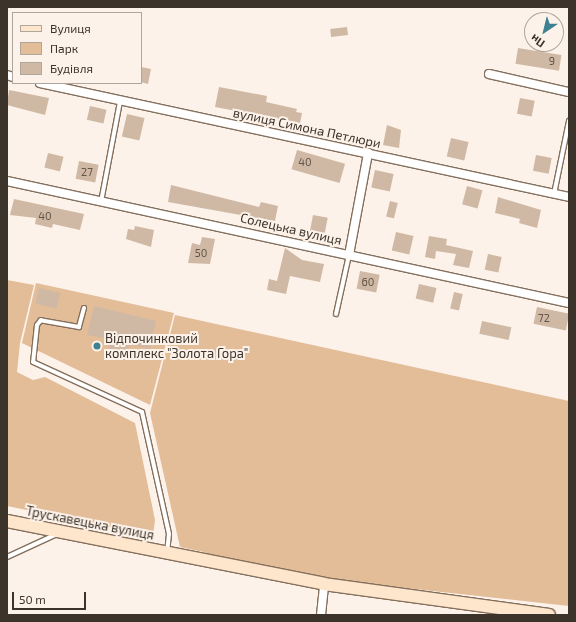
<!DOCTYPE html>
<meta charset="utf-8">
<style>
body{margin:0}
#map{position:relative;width:576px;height:622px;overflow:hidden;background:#fcf2e9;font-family:"Exo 2",sans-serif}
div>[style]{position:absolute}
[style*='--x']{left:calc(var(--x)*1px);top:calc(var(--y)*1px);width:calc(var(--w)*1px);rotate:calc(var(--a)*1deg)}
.green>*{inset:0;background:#e3bc98}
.building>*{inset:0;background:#d0b9a4;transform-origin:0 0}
.roads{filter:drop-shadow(1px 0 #846f5c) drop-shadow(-1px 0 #846f5c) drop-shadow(0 1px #846f5c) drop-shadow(0 -1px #846f5c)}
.lane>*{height:4px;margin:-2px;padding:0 2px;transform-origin:2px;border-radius:2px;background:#fff}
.street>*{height:8px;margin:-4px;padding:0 4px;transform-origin:4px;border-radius:4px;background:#fff}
.secondary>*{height:12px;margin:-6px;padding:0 6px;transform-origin:6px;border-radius:6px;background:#fee6cd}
.dots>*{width:11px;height:11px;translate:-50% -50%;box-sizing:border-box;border:2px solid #fcf2e9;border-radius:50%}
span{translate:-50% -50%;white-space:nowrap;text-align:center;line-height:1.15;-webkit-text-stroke:4px #fcf2e9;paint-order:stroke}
.number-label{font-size:11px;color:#615448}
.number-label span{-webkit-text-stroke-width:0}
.street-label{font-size:13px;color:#3c332a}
.poi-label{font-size:13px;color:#3c332a}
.left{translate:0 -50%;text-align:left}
.frame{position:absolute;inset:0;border:8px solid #3c332a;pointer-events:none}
.legend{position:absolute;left:12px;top:12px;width:130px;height:72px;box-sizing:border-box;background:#fcf2e9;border:1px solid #afa69d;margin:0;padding:5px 7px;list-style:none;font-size:12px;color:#3c332a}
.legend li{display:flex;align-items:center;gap:8px;height:20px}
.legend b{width:20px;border:1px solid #afa69d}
.north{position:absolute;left:524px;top:12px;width:40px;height:40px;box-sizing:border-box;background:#fcf2e9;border:1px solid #afa69d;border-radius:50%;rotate:215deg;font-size:11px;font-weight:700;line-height:16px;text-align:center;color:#3c332a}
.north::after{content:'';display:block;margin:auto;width:14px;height:18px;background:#3e8291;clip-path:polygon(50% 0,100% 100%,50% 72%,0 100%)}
.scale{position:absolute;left:12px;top:592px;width:74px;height:18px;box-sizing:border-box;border:2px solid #3c332a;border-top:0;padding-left:5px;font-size:12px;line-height:14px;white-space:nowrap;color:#3c332a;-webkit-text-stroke:3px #fcf2e9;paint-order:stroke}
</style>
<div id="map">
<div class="green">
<div style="clip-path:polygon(7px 280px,34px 285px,20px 343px,17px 372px,33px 380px,45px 377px,135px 423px,155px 520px,153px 536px,7px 506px)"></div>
<div style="clip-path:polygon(36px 283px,174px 313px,150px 405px,22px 343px)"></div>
<div style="clip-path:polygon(175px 315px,569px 401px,569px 606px,351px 582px,211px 557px,204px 552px,180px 547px,150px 413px)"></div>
</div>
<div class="building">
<div style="left:347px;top:27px;width:8px;height:17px;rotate:83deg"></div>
<div style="left:518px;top:48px;width:44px;height:16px;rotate:9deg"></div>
<div style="clip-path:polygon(141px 67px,151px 69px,148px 84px,141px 82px)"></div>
<div style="clip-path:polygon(219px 87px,267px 96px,266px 102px,297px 109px,296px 112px,302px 113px,300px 123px,215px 107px)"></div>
<div style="clip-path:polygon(9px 90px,49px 98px,45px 115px,7px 105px)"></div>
<div style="left:520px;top:98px;width:15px;height:16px;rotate:11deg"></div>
<div style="left:90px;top:106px;width:17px;height:14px;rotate:13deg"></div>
<div style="left:127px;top:114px;width:18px;height:23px;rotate:13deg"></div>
<div style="clip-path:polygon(387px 125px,401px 130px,399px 148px,383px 145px)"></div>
<div style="left:451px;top:138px;width:18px;height:19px;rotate:13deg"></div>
<div style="left:297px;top:150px;width:50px;height:20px;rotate:16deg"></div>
<div style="left:48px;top:153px;width:16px;height:15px;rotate:14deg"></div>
<div style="left:536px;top:155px;width:16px;height:16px;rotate:11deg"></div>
<div style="left:79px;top:161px;width:20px;height:18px;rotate:11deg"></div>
<div style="left:375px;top:170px;width:19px;height:18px;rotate:12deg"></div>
<div style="clip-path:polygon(171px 185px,259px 207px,261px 202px,278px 206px,275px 221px,168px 202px)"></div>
<div style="left:467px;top:186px;width:16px;height:19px;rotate:15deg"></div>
<div style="clip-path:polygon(498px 197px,541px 210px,537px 228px,519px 223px,520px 219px,495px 213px)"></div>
<div style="clip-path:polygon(14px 199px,84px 214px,80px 230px,53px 224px,52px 228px,35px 224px,36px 218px,10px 215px)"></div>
<div style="left:390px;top:201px;width:8px;height:16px;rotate:14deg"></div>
<div style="left:313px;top:215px;width:15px;height:18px;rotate:11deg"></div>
<div style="clip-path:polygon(135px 226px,154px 230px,151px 247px,126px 239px,128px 229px,134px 230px)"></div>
<div style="left:396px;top:232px;width:18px;height:19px;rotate:13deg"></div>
<div style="clip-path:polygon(429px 236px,447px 239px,446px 245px,473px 251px,469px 268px,453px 265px,456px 254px,436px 251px,435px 259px,425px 257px)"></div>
<div style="clip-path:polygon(202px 237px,215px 239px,210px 264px,188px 263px,192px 243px,200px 245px)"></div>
<div style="clip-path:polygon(285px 248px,302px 260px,324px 264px,320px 282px,290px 276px,286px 294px,267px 290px,269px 279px,277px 281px)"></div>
<div style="left:488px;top:254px;width:14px;height:16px;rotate:12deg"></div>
<div style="left:360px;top:271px;width:20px;height:18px;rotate:11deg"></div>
<div style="left:419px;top:284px;width:18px;height:15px;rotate:13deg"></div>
<div style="left:39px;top:288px;width:22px;height:16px;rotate:13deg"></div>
<div style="left:454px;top:292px;width:9px;height:17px;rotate:13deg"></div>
<div style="clip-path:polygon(94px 306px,156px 321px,150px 349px,131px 345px,122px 352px,110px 349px,104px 338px,87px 335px)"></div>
<div style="left:537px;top:307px;width:33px;height:17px;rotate:12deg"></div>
<div style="left:482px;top:321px;width:30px;height:13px;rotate:12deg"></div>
</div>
<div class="roads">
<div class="lane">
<div style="--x:554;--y:194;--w:75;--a:-78.4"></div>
<div style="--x:101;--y:202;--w:103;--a:-79.3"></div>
<div style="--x:84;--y:308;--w:20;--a:105"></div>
<div style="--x:79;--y:327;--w:39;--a:-170"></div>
<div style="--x:41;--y:320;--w:6;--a:129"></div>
<div style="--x:37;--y:325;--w:37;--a:96"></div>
<div style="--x:33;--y:362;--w:120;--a:24.6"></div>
<div style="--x:142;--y:412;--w:125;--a:77.5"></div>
<div style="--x:169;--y:534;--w:18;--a:96"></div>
<div style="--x:336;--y:314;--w:60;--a:-77.6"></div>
<div style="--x:7;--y:557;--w:55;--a:-24.7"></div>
</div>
<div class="street">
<div style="--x:489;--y:74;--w:82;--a:12.7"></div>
<div style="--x:7;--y:75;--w:6;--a:18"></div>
<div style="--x:40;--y:83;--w:541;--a:12.16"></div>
<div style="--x:7;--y:181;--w:575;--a:12.25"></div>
<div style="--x:349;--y:255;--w:104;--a:-79.4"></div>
<div style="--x:321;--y:615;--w:31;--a:-84"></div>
</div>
<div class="secondary">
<div style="--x:7;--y:521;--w:323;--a:11.2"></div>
<div style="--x:324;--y:584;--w:227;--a:7.8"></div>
</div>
</div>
<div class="dots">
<div style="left:97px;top:346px;background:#3e8291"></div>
</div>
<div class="number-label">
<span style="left:552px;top:61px">9</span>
<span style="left:305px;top:162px">40</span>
<span style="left:87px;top:172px">27</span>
<span style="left:45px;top:216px">40</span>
<span style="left:201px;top:253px">50</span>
<span style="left:368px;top:282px">60</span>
<span style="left:544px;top:318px">72</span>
</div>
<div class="street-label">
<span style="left:307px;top:128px;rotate:12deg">вулиця Симона Петлюри</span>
<span style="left:291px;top:229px;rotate:13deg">Солецька вулиця</span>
<span style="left:90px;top:523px;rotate:11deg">Трускавецька вулиця</span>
</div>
<div class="poi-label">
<span class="left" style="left:105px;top:346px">Відпочинковий<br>комплекс "Золота Гора"</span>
</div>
<div class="frame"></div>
<ul class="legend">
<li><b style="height:5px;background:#fee6cd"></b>Вулиця</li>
<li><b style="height:11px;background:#e3bc98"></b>Парк</li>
<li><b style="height:11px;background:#d0b9a4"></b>Будівля</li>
</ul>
<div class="north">Пн</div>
<div class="scale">50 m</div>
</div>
